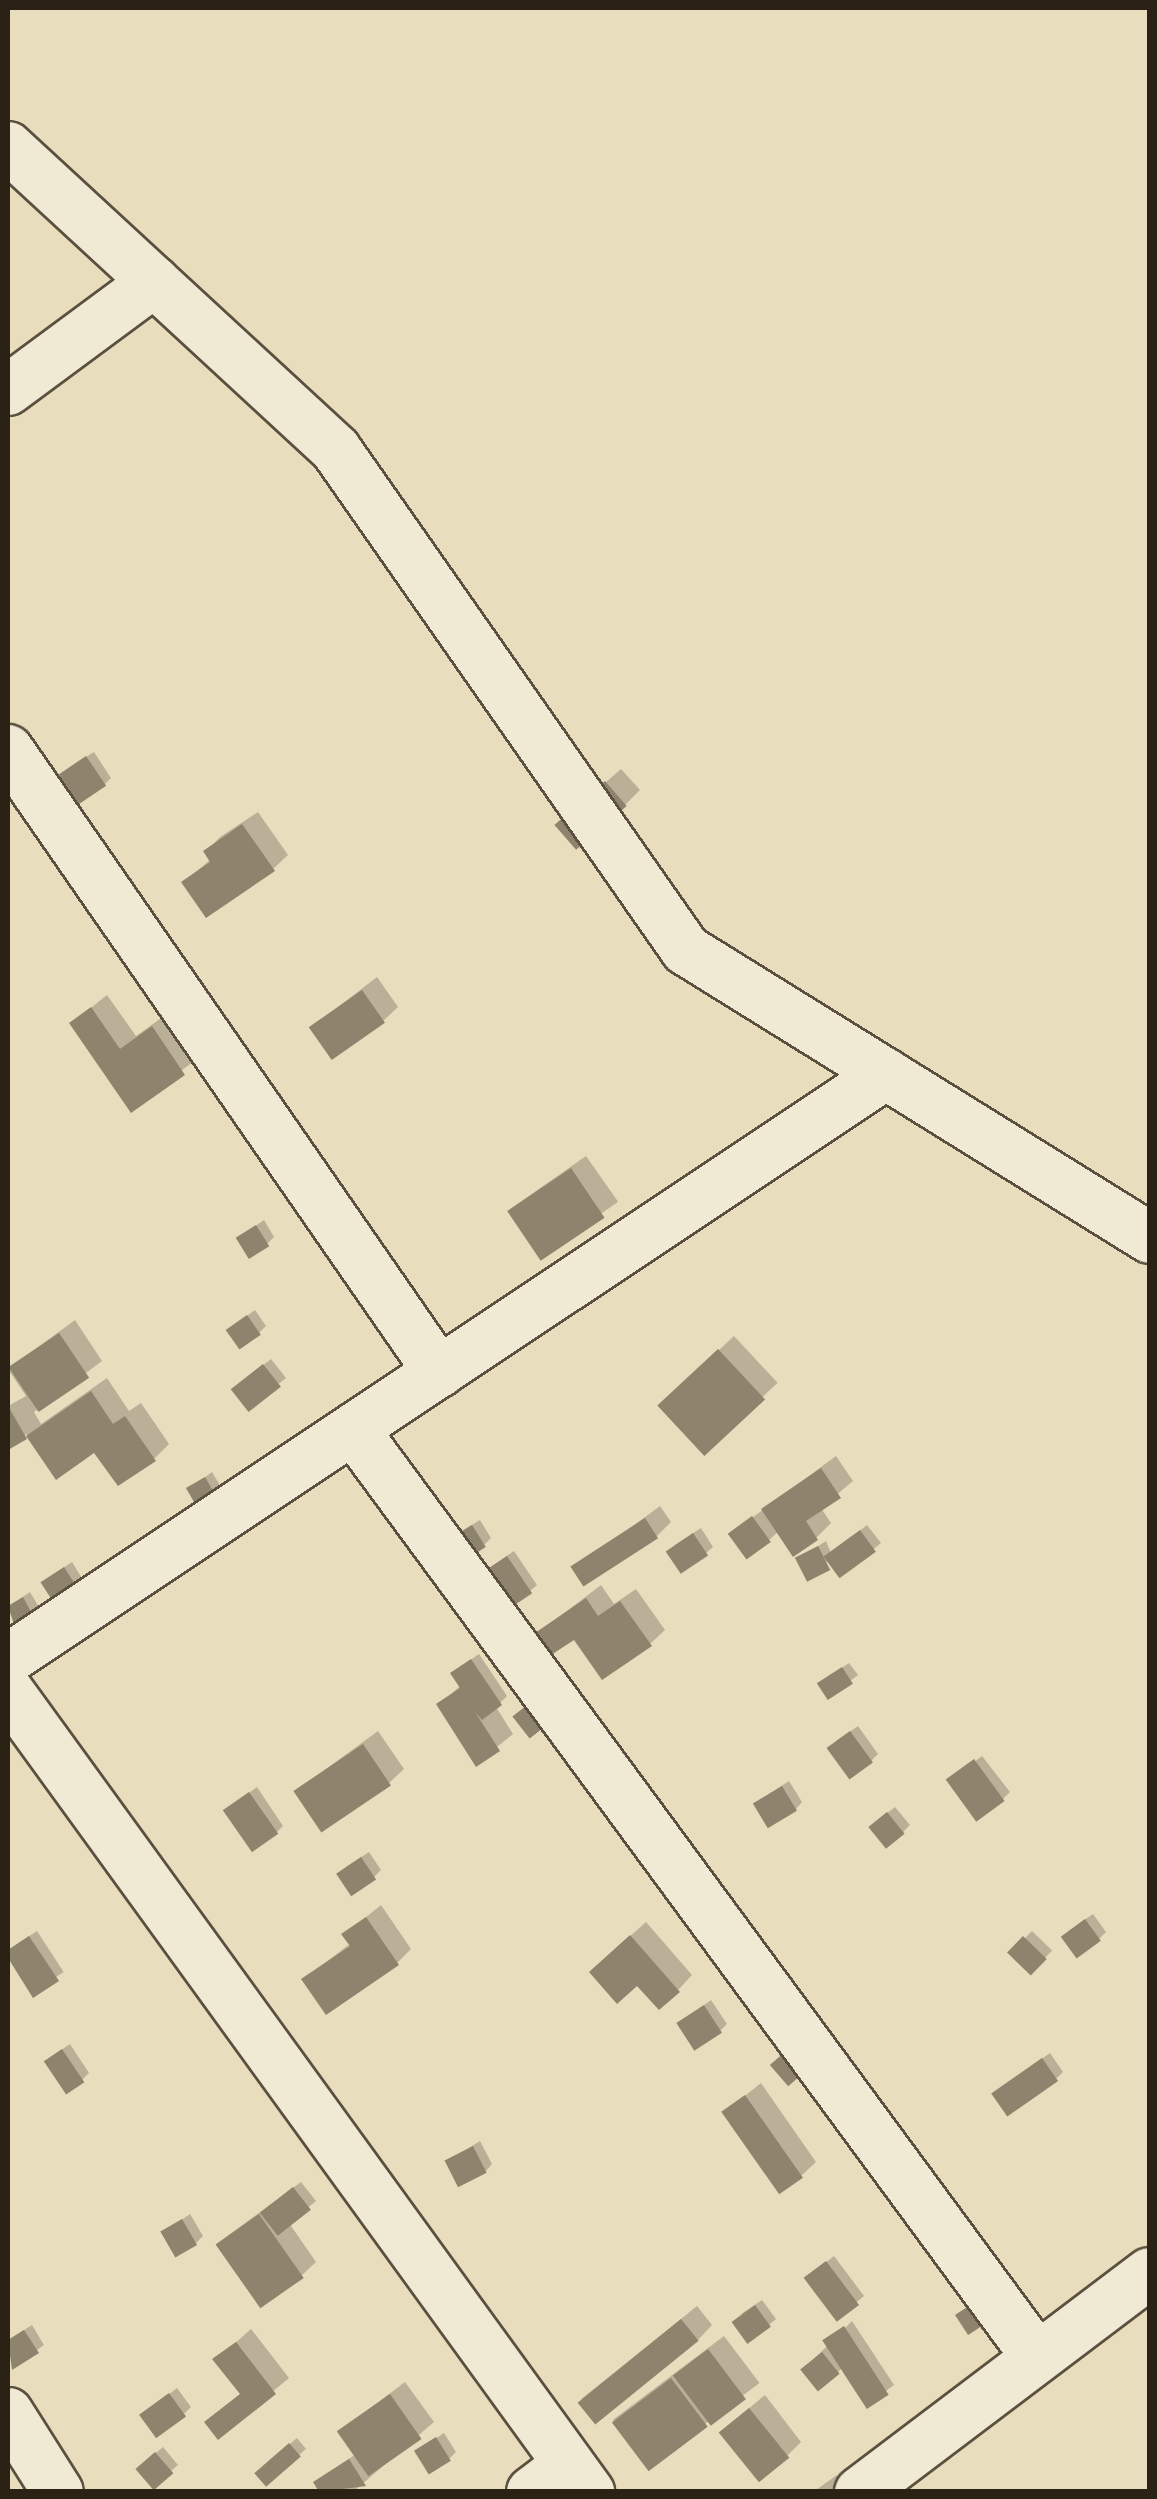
<!DOCTYPE html>
<style>
body{margin:0}
#map{position:relative;width:1157px;height:2499px;overflow:hidden;background:#e8ddbd;font-family:"IM FELL DW Pica",serif}
div>[style]{position:absolute}
[style*='--x']{left:calc(var(--x)*1px);top:calc(var(--y)*1px);width:calc(var(--w)*1px);rotate:calc(var(--a)*1deg)}
.shadow>*{inset:0;background:#0003;transform-origin:0 0}
.building>*{inset:0;background:#8e836c;transform-origin:0 0}
.roads{filter:drop-shadow(2px 0 #5b503f) drop-shadow(-2px 0 #5b503f) drop-shadow(0 2px #5b503f) drop-shadow(0 -2px #5b503f)}
.minor>*{height:50px;margin:-25px;padding:0 25px;transform-origin:25px;border-radius:25px;background:#f0e9d4}
span{translate:-50% -50%;white-space:nowrap;text-align:center;line-height:1.15;-webkit-text-stroke:9px #f0e9d4;paint-order:stroke}
.frame{position:absolute;inset:0;border:10px solid #2c2115;pointer-events:none}
</style>
<div id="map">
<div class="shadow">
<div style="clip-path:polygon(94px 752px,111px 778px,104px 785px,69px 768px)"></div>
<div style="clip-path:polygon(621px 769px,640px 790px,625px 805px,573px 811px)"></div>
<div style="clip-path:polygon(258px 812px,288px 855px,273px 869px,184px 882px,211px 859px,206px 852px,220px 837px)"></div>
<div style="clip-path:polygon(377px 977px,398px 1007px,383px 1021px,312px 1027px)"></div>
<div style="clip-path:polygon(107px 995px,136px 1036px,167px 1014px,198px 1058px,131px 1109px,72px 1023px)"></div>
<div style="left:586px;top:1156px;width:56px;height:93px;rotate:55deg"></div>
<div style="clip-path:polygon(264px 1220px,274px 1237px,267px 1244px,238px 1238px)"></div>
<div style="clip-path:polygon(255px 1310px,266px 1326px,259px 1333px,229px 1329px)"></div>
<div style="clip-path:polygon(75px 1320px,102px 1361px,34px 1412px,41px 1424px,107px 1378px,129px 1411px,141px 1403px,169px 1444px,154px 1459px,95px 1449px,56px 1477px,27px 1434px,8px 1447px,8px 1406px,26px 1396px,8px 1369px)"></div>
<div style="left:734px;top:1336px;width:64px;height:100px;rotate:47deg"></div>
<div style="clip-path:polygon(271px 1359px,286px 1378px,248px 1408px,240px 1383px)"></div>
<div style="clip-path:polygon(836px 1456px,853px 1481px,821px 1508px,831px 1523px,816px 1538px,779px 1531px,769px 1540px,738px 1528px)"></div>
<div style="clip-path:polygon(212px 1472px,224px 1492px,217px 1499px,189px 1489px)"></div>
<div style="clip-path:polygon(660px 1506px,671px 1522px,657px 1536px,575px 1569px)"></div>
<div style="clip-path:polygon(480px 1520px,491px 1538px,484px 1545px,450px 1538px)"></div>
<div style="clip-path:polygon(867px 1525px,881px 1543px,842px 1575px,833px 1563px,798px 1559px,826px 1541px,831px 1553px)"></div>
<div style="clip-path:polygon(701px 1528px,713px 1547px,706px 1553px,675px 1545px)"></div>
<div style="clip-path:polygon(514px 1551px,537px 1585px,530px 1591px,480px 1574px)"></div>
<div style="clip-path:polygon(72px 1562px,85px 1583px,79px 1590px,51px 1576px)"></div>
<div style="clip-path:polygon(601px 1585px,614px 1604px,636px 1589px,665px 1630px,650px 1644px,538px 1633px)"></div>
<div style="clip-path:polygon(30px 1592px,43px 1614px,18px 1631px,8px 1607px)"></div>
<div style="clip-path:polygon(479px 1654px,507px 1696px,496px 1707px,513px 1734px,477px 1763px,439px 1705px,461px 1685px,460px 1667px)"></div>
<div style="clip-path:polygon(849px 1663px,858px 1675px,829px 1697px,827px 1678px)"></div>
<div style="clip-path:polygon(858px 1726px,878px 1754px,871px 1761px,836px 1741px)"></div>
<div style="clip-path:polygon(378px 1731px,404px 1769px,389px 1783px,296px 1791px)"></div>
<div style="clip-path:polygon(982px 1756px,1010px 1792px,1003px 1799px,953px 1778px)"></div>
<div style="clip-path:polygon(789px 1781px,802px 1802px,796px 1809px,763px 1798px)"></div>
<div style="clip-path:polygon(257px 1787px,283px 1826px,276px 1833px,226px 1810px)"></div>
<div style="clip-path:polygon(895px 1807px,910px 1825px,903px 1832px,878px 1820px)"></div>
<div style="clip-path:polygon(369px 1852px,381px 1870px,374px 1877px,346px 1867px)"></div>
<div style="clip-path:polygon(381px 1905px,411px 1949px,397px 1963px,304px 1979px,351px 1943px,345px 1934px)"></div>
<div style="clip-path:polygon(1093px 1914px,1106px 1932px,1099px 1939px,1070px 1930px)"></div>
<div style="clip-path:polygon(646px 1922px,692px 1975px,678px 1990px,607px 1957px)"></div>
<div style="left:37px;top:1931px;width:49px;height:36px;rotate:57deg"></div>
<div style="left:1032px;top:1931px;width:28px;height:31px;rotate:44deg"></div>
<div style="clip-path:polygon(711px 2000px,727px 2024px,720px 2031px,679px 2023px)"></div>
<div style="clip-path:polygon(70px 2044px,89px 2073px,82px 2080px,54px 2055px)"></div>
<div style="clip-path:polygon(1050px 2053px,1063px 2072px,1056px 2079px,1001px 2087px)"></div>
<div style="clip-path:polygon(761px 2083px,816px 2162px,801px 2176px,725px 2112px)"></div>
<div style="clip-path:polygon(480px 2141px,492px 2164px,486px 2171px,448px 2161px)"></div>
<div style="clip-path:polygon(301px 2182px,316px 2201px,289px 2223px,316px 2262px,301px 2276px,218px 2243px)"></div>
<div style="clip-path:polygon(190px 2214px,203px 2236px,196px 2243px,164px 2232px)"></div>
<div style="clip-path:polygon(834px 2256px,864px 2296px,838px 2318px,814px 2272px)"></div>
<div style="clip-path:polygon(762px 2300px,776px 2319px,769px 2325px,741px 2314px)"></div>
<div style="clip-path:polygon(697px 2306px,712px 2325px,698px 2340px,580px 2400px)"></div>
<div style="clip-path:polygon(852px 2321px,894px 2385px,868px 2404px,843px 2367px,838px 2372px,810px 2363px)"></div>
<div style="clip-path:polygon(32px 2325px,44px 2345px,13px 2367px,8px 2340px)"></div>
<div style="clip-path:polygon(251px 2329px,289px 2378px,219px 2436px,208px 2422px,241px 2393px,216px 2360px)"></div>
<div style="left:724px;top:2336px;width:59px;height:139px;rotate:53deg"></div>
<div style="clip-path:polygon(405px 2382px,434px 2422px,353px 2492px,322px 2492px,323px 2476px,356px 2454px,340px 2431px)"></div>
<div style="clip-path:polygon(177px 2388px,191px 2407px,184px 2414px,150px 2409px)"></div>
<div style="clip-path:polygon(765px 2395px,801px 2442px,787px 2456px,721px 2432px)"></div>
<div style="clip-path:polygon(444px 2433px,456px 2452px,449px 2459px,417px 2451px)"></div>
<div style="clip-path:polygon(297px 2438px,306px 2449px,299px 2455px,263px 2466px)"></div>
<div style="clip-path:polygon(163px 2447px,178px 2465px,171px 2471px,145px 2462px)"></div>
<div style="clip-path:polygon(837px 2475px,848px 2492px,813px 2492px)"></div>
</div>
<div class="building">
<div style="left:86px;top:756px;width:36px;height:33px;rotate:56deg"></div>
<div style="left:605px;top:781px;width:33px;height:67px;rotate:49deg"></div>
<div style="clip-path:polygon(242px 824px,275px 871px,206px 918px,181px 882px,210px 862px,203px 851px)"></div>
<div style="left:362px;top:990px;width:40px;height:65px;rotate:55deg"></div>
<div style="clip-path:polygon(91px 1007px,120px 1049px,152px 1026px,185px 1075px,131px 1113px,69px 1023px)"></div>
<div style="left:571px;top:1168px;width:60px;height:77px;rotate:56deg"></div>
<div style="left:256px;top:1225px;width:25px;height:24px;rotate:58deg"></div>
<div style="left:247px;top:1315px;width:24px;height:26px;rotate:55deg"></div>
<div style="left:59px;top:1333px;width:54px;height:61px;rotate:56deg"></div>
<div style="left:718px;top:1349px;width:69px;height:83px;rotate:47deg"></div>
<div style="left:263px;top:1364px;width:29px;height:41px;rotate:52deg"></div>
<div style="clip-path:polygon(91px 1391px,113px 1424px,125px 1416px,156px 1461px,118px 1486px,94px 1453px,56px 1480px,26px 1436px)"></div>
<div style="clip-path:polygon(8px 1406px,27px 1439px,8px 1450px)"></div>
<div style="clip-path:polygon(821px 1468px,841px 1498px,806px 1521px,818px 1540px,793px 1557px,761px 1509px)"></div>
<div style="left:205px;top:1477px;width:28px;height:22px;rotate:60deg"></div>
<div style="left:752px;top:1516px;width:32px;height:30px;rotate:54deg"></div>
<div style="left:645px;top:1518px;width:24px;height:89px;rotate:57deg"></div>
<div style="left:472px;top:1525px;width:26px;height:36px;rotate:58deg"></div>
<div style="left:860px;top:1530px;width:27px;height:45px;rotate:54deg"></div>
<div style="left:693px;top:1533px;width:27px;height:33px;rotate:56deg"></div>
<div style="left:818px;top:1546px;width:27px;height:26px;rotate:63deg"></div>
<div style="left:507px;top:1556px;width:45px;height:44px;rotate:56deg"></div>
<div style="left:64px;top:1567px;width:30px;height:28px;rotate:57deg"></div>
<div style="clip-path:polygon(23px 1597px,37px 1623px,17px 1634px,8px 1606px)"></div>
<div style="clip-path:polygon(586px 1598px,598px 1616px,620px 1601px,652px 1646px,602px 1680px,574px 1640px,551px 1655px,535px 1633px)"></div>
<div style="clip-path:polygon(471px 1659px,502px 1705px,482px 1720px,475px 1712px,500px 1751px,476px 1767px,436px 1704px,460px 1688px,450px 1673px)"></div>
<div style="left:842px;top:1667px;width:20px;height:30px;rotate:57deg"></div>
<div style="left:540px;top:1695px;width:28px;height:35px;rotate:52deg"></div>
<div style="left:850px;top:1731px;width:39px;height:29px;rotate:54deg"></div>
<div style="left:363px;top:1744px;width:50px;height:84px;rotate:56deg"></div>
<div style="left:974px;top:1759px;width:52px;height:35px;rotate:54deg"></div>
<div style="left:782px;top:1786px;width:29px;height:34px;rotate:59deg"></div>
<div style="left:249px;top:1792px;width:51px;height:32px;rotate:55deg"></div>
<div style="left:887px;top:1812px;width:28px;height:24px;rotate:51deg"></div>
<div style="left:361px;top:1857px;width:27px;height:30px;rotate:56deg"></div>
<div style="clip-path:polygon(366px 1917px,399px 1965px,326px 2015px,301px 1979px,350px 1946px,341px 1934px)"></div>
<div style="left:1085px;top:1919px;width:27px;height:30px;rotate:54deg"></div>
<div style="clip-path:polygon(630px 1935px,680px 1992px,659px 2010px,637px 1986px,617px 2004px,589px 1972px)"></div>
<div style="clip-path:polygon(29px 1936px,59px 1981px,33px 1998px,8px 1958px,8px 1950px)"></div>
<div style="left:1023px;top:1936px;width:33px;height:23px;rotate:44deg"></div>
<div style="left:704px;top:2005px;width:33px;height:33px;rotate:57deg"></div>
<div style="left:794px;top:2044px;width:28px;height:32px;rotate:49deg"></div>
<div style="left:62px;top:2049px;width:40px;height:22px;rotate:56deg"></div>
<div style="left:1042px;top:2058px;width:28px;height:62px;rotate:55deg"></div>
<div style="left:745px;top:2095px;width:101px;height:29px;rotate:55deg"></div>
<div style="left:473px;top:2146px;width:30px;height:32px;rotate:63deg"></div>
<div style="left:293px;top:2187px;width:29px;height:42px;rotate:52deg"></div>
<div style="left:259px;top:2214px;width:78px;height:53px;rotate:55deg"></div>
<div style="left:182px;top:2219px;width:30px;height:25px;rotate:60deg"></div>
<div style="left:826px;top:2261px;width:55px;height:28px;rotate:53deg"></div>
<div style="left:981px;top:2298px;width:24px;height:31px;rotate:57deg"></div>
<div style="left:755px;top:2305px;width:27px;height:29px;rotate:54deg"></div>
<div style="left:681px;top:2319px;width:28px;height:133px;rotate:51deg"></div>
<div style="left:844px;top:2326px;width:82px;height:26px;rotate:57deg"></div>
<div style="clip-path:polygon(24px 2330px,39px 2353px,12px 2370px,8px 2340px)"></div>
<div style="clip-path:polygon(236px 2342px,276px 2394px,218px 2440px,204px 2422px,240px 2394px,212px 2359px)"></div>
<div style="left:708px;top:2349px;width:63px;height:44px;rotate:53deg"></div>
<div style="left:822px;top:2352px;width:28px;height:28px;rotate:51deg"></div>
<div style="left:671px;top:2378px;width:61px;height:74px;rotate:53deg"></div>
<div style="left:169px;top:2393px;width:29px;height:37px;rotate:54deg"></div>
<div style="left:390px;top:2394px;width:55px;height:65px;rotate:55deg"></div>
<div style="left:749px;top:2408px;width:64px;height:39px;rotate:51deg"></div>
<div style="left:436px;top:2437px;width:28px;height:26px;rotate:58deg"></div>
<div style="left:289px;top:2443px;width:18px;height:46px;rotate:49deg"></div>
<div style="left:155px;top:2452px;width:28px;height:26px;rotate:49deg"></div>
<div style="clip-path:polygon(349px 2459px,366px 2486px,319px 2492px,313px 2482px)"></div>
</div>
<div class="roads">
<div class="minor">
<div style="--x:8;--y:147;--w:447;--a:42.7"></div>
<div style="--x:336;--y:450;--w:610;--a:55.01"></div>
<div style="--x:686;--y:950;--w:546;--a:31.83"></div>
<div style="--x:8;--y:390;--w:182;--a:-36.5"></div>
<div style="--x:8;--y:750;--w:757;--a:55.28"></div>
<div style="--x:353;--y:1429;--w:1153;--a:53.61"></div>
<div style="--x:8;--y:1659;--w:1055;--a:-33.68"></div>
<div style="--x:8;--y:1691;--w:990;--a:54.04"></div>
<div style="--x:8;--y:2413;--w:93;--a:57.7"></div>
<div style="--x:532;--y:2492;--w:46;--a:-37.1"></div>
<div style="--x:860;--y:2492;--w:363;--a:-37.1"></div>
</div>
</div>
<div class="frame"></div>
</div>
